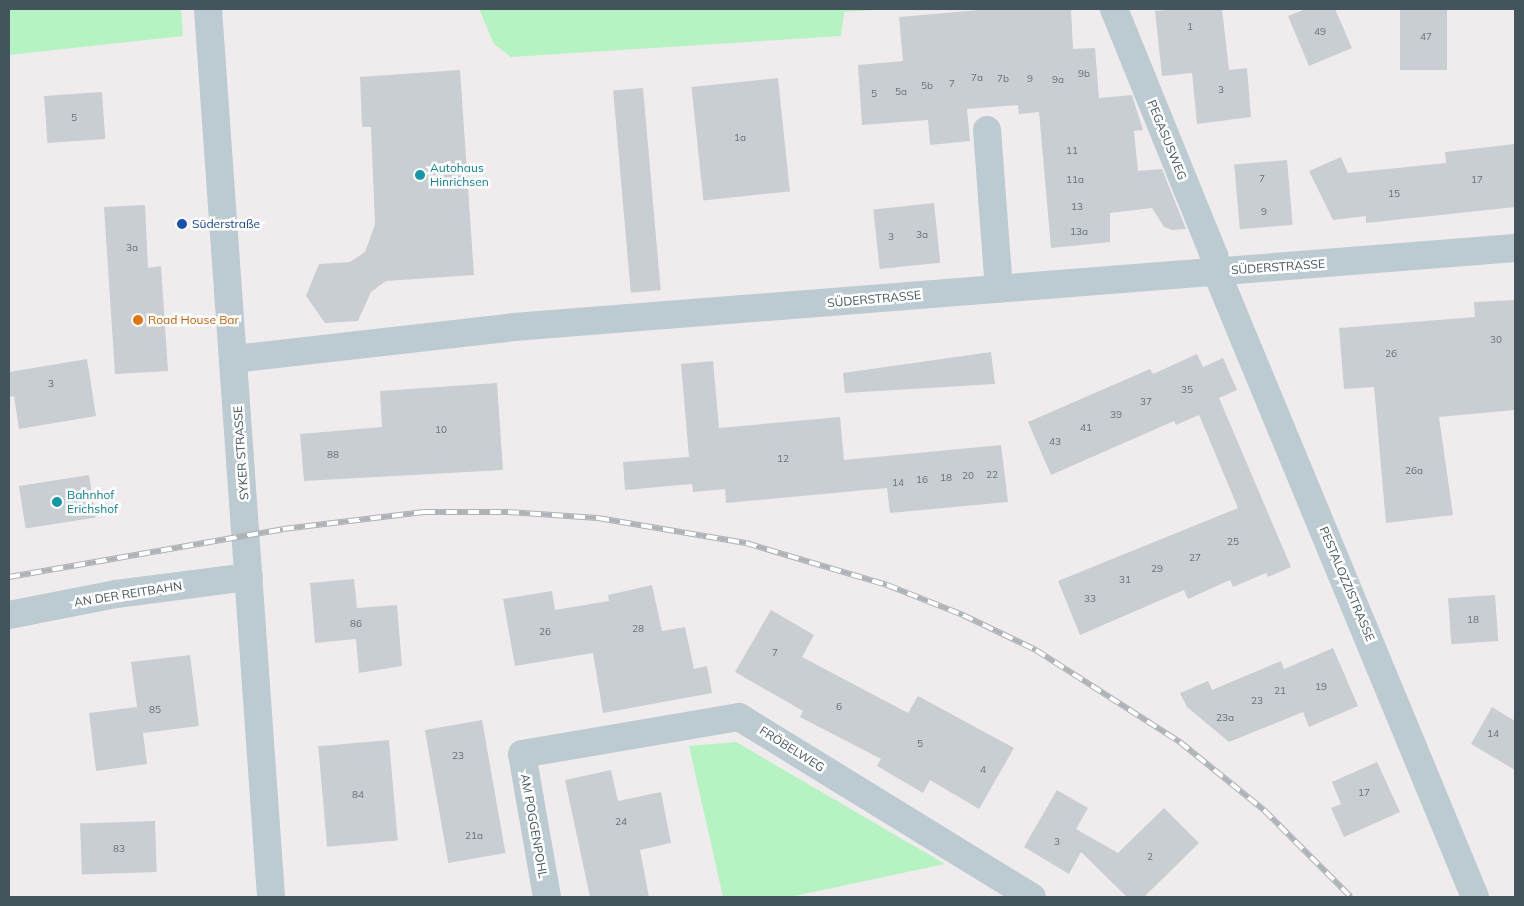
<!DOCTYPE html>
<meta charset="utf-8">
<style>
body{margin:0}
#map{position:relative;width:1524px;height:906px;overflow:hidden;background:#f0eced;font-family:Mulish,sans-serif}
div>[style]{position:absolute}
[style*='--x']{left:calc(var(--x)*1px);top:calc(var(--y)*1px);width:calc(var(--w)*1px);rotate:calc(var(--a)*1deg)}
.green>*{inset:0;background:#b5f3c3}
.building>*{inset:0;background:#c8ced2;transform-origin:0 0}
.minor>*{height:28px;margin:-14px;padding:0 14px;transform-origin:14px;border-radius:14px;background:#bbcbd1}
.rail>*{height:5.5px;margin-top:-2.75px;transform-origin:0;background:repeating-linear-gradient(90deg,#fff 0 11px,#aeb3b8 0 22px);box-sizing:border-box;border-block:1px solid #aeb3b8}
.dots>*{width:14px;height:14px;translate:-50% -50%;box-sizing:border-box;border:2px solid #fff;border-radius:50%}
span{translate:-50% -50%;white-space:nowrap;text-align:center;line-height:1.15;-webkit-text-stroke:5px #fff;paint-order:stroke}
.number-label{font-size:10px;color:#64727a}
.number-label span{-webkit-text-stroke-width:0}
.street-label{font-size:12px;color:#43545c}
.culture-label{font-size:12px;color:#0d838f}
.left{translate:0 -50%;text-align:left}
.transit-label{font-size:12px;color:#164399}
.food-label{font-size:12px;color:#c56008}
.frame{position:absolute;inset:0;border:10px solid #43545c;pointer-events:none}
</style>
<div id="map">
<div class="green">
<div style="clip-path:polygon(9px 9px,181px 9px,183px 36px,9px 55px)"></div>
<div style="clip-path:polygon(479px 9px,888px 9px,844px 12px,841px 36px,511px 57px,494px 44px)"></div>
<div style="clip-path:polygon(736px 742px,945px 864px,790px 897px,723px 897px,689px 746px)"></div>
</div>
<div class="building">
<div style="clip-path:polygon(991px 9px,1071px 9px,1073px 49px,1095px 48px,1099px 98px,1132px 95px,1143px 130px,1134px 131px,1138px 171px,1162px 169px,1186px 229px,1172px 230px,1164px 227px,1152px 208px,1110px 213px,1110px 242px,1051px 248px,1039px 112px,1019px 114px,1018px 105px,967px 109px,970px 141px,930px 145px,928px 120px,862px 125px,858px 65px,903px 61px,899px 17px)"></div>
<div style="clip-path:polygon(1182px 9px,1222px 9px,1229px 70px,1247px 68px,1251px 117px,1197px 124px,1192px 73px,1162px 76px,1155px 11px)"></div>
<div style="clip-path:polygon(1306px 9px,1335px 9px,1352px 48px,1309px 66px,1288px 16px)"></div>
<div style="left:1400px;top:9px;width:47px;height:61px"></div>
<div style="clip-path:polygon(460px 70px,474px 275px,386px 281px,371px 292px,358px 321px,325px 323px,306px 296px,319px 264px,350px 262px,365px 252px,375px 224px,371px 127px,362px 127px,360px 77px)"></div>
<div style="left:778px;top:78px;width:114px;height:87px;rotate:84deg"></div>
<div style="left:643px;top:88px;width:203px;height:30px;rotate:85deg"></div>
<div style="left:102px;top:92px;width:47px;height:58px;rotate:86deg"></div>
<div style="clip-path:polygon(1515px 144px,1515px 207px,1366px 223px,1366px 216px,1333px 220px,1309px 171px,1341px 157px,1348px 173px,1446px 163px,1445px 152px)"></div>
<div style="left:1287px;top:160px;width:65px;height:53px;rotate:85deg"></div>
<div style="left:934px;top:203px;width:60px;height:61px;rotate:84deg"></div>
<div style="clip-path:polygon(145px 205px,148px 268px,161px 266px,168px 371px,115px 374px,104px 207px)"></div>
<div style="clip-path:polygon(1515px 300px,1515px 410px,1439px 417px,1453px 515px,1386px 523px,1374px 387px,1344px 389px,1339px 328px,1475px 317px,1474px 302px)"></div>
<div style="clip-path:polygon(991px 352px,995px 384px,845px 393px,843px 373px)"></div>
<div style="clip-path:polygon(1197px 354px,1203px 367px,1223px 358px,1237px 390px,1219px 398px,1291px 567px,1268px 577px,1266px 573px,1233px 587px,1230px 580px,1188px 599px,1184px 590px,1080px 635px,1058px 581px,1238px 508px,1199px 415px,1176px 425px,1174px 421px,1051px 475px,1028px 422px,1150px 369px,1153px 374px)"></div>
<div style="clip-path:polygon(87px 359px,96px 416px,19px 429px,14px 396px,9px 397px,9px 372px)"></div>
<div style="clip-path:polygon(713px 361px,719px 428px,840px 417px,844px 460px,1001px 445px,1008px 502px,890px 513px,887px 488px,726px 503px,725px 489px,693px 492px,692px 484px,625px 490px,623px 462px,689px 457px,681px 364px)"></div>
<div style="clip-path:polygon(497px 383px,503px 470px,304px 481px,300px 434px,382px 427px,380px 391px)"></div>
<div style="left:89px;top:475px;width:43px;height:71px;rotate:81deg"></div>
<div style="clip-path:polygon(354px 579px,357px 608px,397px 605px,402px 666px,359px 673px,356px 639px,315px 643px,310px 583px)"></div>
<div style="clip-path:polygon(652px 585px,662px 631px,685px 627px,694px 669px,707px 666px,712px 693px,603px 713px,593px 653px,515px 666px,503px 599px,552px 591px,555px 610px,609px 601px,608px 595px)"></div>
<div style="left:1495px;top:595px;width:46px;height:47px;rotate:86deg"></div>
<div style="clip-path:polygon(771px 610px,814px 635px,802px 657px,908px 713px,918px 696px,1014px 748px,979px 809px,930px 780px,923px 793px,877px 766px,881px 759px,800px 717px,803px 711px,735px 672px)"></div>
<div style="clip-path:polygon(1333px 648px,1358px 706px,1309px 727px,1303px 712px,1229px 742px,1187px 707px,1180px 693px,1208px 681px,1212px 690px,1281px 661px,1284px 669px)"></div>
<div style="clip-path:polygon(190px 655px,199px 726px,143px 733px,147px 764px,96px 771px,89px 713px,137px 707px,131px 662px)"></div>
<div style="clip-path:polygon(1492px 707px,1515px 721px,1515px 770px,1471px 744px)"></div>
<div style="left:482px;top:720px;width:135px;height:58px;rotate:80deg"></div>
<div style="left:389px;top:740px;width:101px;height:71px;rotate:85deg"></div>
<div style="clip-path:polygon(1377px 762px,1400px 812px,1344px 837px,1331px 808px,1341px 804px,1332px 782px)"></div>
<div style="clip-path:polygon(611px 770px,618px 801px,661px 792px,671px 843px,640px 850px,649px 897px,590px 897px,565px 780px)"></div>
<div style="clip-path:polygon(1057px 790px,1088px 808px,1076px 829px,1118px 853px,1164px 808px,1199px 843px,1144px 897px,1127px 897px,1081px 852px,1069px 874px,1024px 847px)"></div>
<div style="left:155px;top:821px;width:51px;height:75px;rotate:88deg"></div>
</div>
<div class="minor">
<div style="--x:208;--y:9;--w:890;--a:85.94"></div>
<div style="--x:1114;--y:9;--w:266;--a:67.9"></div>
<div style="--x:1214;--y:255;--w:16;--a:83"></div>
<div style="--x:1216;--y:271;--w:677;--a:67.52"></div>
<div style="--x:987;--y:130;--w:159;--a:85.7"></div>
<div style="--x:234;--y:359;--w:282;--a:-6.5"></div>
<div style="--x:514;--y:327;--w:1004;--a:-4.51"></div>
<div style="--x:9;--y:615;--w:109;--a:-11.1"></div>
<div style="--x:116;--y:594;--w:134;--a:-7.3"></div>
<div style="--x:547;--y:897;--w:145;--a:-99.9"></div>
<div style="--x:522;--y:754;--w:220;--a:-9.7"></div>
<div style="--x:739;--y:717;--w:344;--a:31.6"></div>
</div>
<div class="rail">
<div style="--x:9;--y:577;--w:278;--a:-9.9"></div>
<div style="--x:283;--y:529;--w:142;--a:-6.9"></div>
<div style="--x:424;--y:512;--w:84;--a:0"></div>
<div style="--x:508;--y:512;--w:90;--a:3.8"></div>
<div style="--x:598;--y:518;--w:150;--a:9.6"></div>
<div style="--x:746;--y:543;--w:147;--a:16.6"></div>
<div style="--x:887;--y:585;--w:82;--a:21.5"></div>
<div style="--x:963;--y:615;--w:81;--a:25.6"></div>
<div style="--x:1036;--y:650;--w:171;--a:32.6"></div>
<div style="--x:1180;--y:742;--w:108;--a:39"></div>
<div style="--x:1264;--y:810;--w:123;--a:45"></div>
</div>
<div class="dots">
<div style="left:420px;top:175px;background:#0f9aa8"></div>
<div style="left:182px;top:224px;background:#1a4fb4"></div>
<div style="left:138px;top:320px;background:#e8710a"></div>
<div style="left:57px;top:502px;background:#0f9aa8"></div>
</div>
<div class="number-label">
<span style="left:1190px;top:27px">1</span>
<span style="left:1320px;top:32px">49</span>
<span style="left:1426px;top:37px">47</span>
<span style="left:1084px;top:74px">9b</span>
<span style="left:977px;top:78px">7a</span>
<span style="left:1003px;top:79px">7b</span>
<span style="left:1030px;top:79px">9</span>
<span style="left:1058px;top:80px">9a</span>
<span style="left:952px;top:84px">7</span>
<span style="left:927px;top:86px">5b</span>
<span style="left:1221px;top:90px">3</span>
<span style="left:901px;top:92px">5a</span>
<span style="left:874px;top:94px">5</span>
<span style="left:74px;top:118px">5</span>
<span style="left:740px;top:138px">1a</span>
<span style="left:1072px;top:151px">11</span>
<span style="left:1262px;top:179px">7</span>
<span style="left:1075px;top:180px">11a</span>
<span style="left:1477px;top:180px">17</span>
<span style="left:1394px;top:194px">15</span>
<span style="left:1077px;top:207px">13</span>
<span style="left:1264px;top:212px">9</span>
<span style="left:1079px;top:232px">13a</span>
<span style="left:922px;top:235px">3a</span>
<span style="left:891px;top:237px">3</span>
<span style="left:132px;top:248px">3a</span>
<span style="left:1496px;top:340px">30</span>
<span style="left:1391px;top:354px">26</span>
<span style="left:51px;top:384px">3</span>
<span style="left:1187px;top:390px">35</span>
<span style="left:1146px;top:402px">37</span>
<span style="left:1116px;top:415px">39</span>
<span style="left:1086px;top:428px">41</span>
<span style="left:441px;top:430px">10</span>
<span style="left:1055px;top:442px">43</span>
<span style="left:333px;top:455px">88</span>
<span style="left:783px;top:459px">12</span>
<span style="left:1414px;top:471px">26a</span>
<span style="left:992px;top:475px">22</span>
<span style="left:968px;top:476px">20</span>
<span style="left:946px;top:478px">18</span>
<span style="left:922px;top:480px">16</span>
<span style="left:898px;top:483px">14</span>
<span style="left:1233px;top:542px">25</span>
<span style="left:1195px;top:558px">27</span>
<span style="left:1157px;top:569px">29</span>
<span style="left:1125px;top:580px">31</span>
<span style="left:1090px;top:599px">33</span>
<span style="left:1473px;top:620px">18</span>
<span style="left:356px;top:624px">86</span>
<span style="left:638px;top:629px">28</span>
<span style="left:545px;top:632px">26</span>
<span style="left:775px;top:653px">7</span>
<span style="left:1321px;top:687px">19</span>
<span style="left:1280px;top:691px">21</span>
<span style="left:1257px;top:701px">23</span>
<span style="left:839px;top:707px">6</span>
<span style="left:155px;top:710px">85</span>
<span style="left:1225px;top:718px">23a</span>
<span style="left:1493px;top:734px">14</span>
<span style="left:920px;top:744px">5</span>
<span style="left:458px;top:756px">23</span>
<span style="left:983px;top:770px">4</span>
<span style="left:1364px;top:793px">17</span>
<span style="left:358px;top:795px">84</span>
<span style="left:621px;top:822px">24</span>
<span style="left:474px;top:836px">21a</span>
<span style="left:1057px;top:842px">3</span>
<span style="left:119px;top:849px">83</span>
<span style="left:1150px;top:857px">2</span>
</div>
<div class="street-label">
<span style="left:1167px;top:140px;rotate:68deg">PEGASUSWEG</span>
<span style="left:1278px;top:267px;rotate:-4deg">SÜDERSTRASSE</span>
<span style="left:874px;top:299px;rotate:-5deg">SÜDERSTRASSE</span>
<span style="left:241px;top:453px;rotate:-94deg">SYKER STRASSE</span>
<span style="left:1347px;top:584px;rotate:67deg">PESTALOZZISTRASSE</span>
<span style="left:128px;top:594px;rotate:-9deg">AN DER REITBAHN</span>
<span style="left:792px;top:749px;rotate:32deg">FRÖBELWEG</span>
<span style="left:534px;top:826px;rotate:80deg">AM POGGENPOHL</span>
</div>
<div class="culture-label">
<span class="left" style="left:430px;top:175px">Autohaus<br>Hinrichsen</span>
<span class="left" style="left:67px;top:502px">Bahnhof<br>Erichshof</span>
</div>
<div class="transit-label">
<span class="left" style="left:192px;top:224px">Süderstraße</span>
</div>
<div class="food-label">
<span class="left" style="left:148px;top:320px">Road House Bar</span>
</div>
<div class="frame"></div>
</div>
